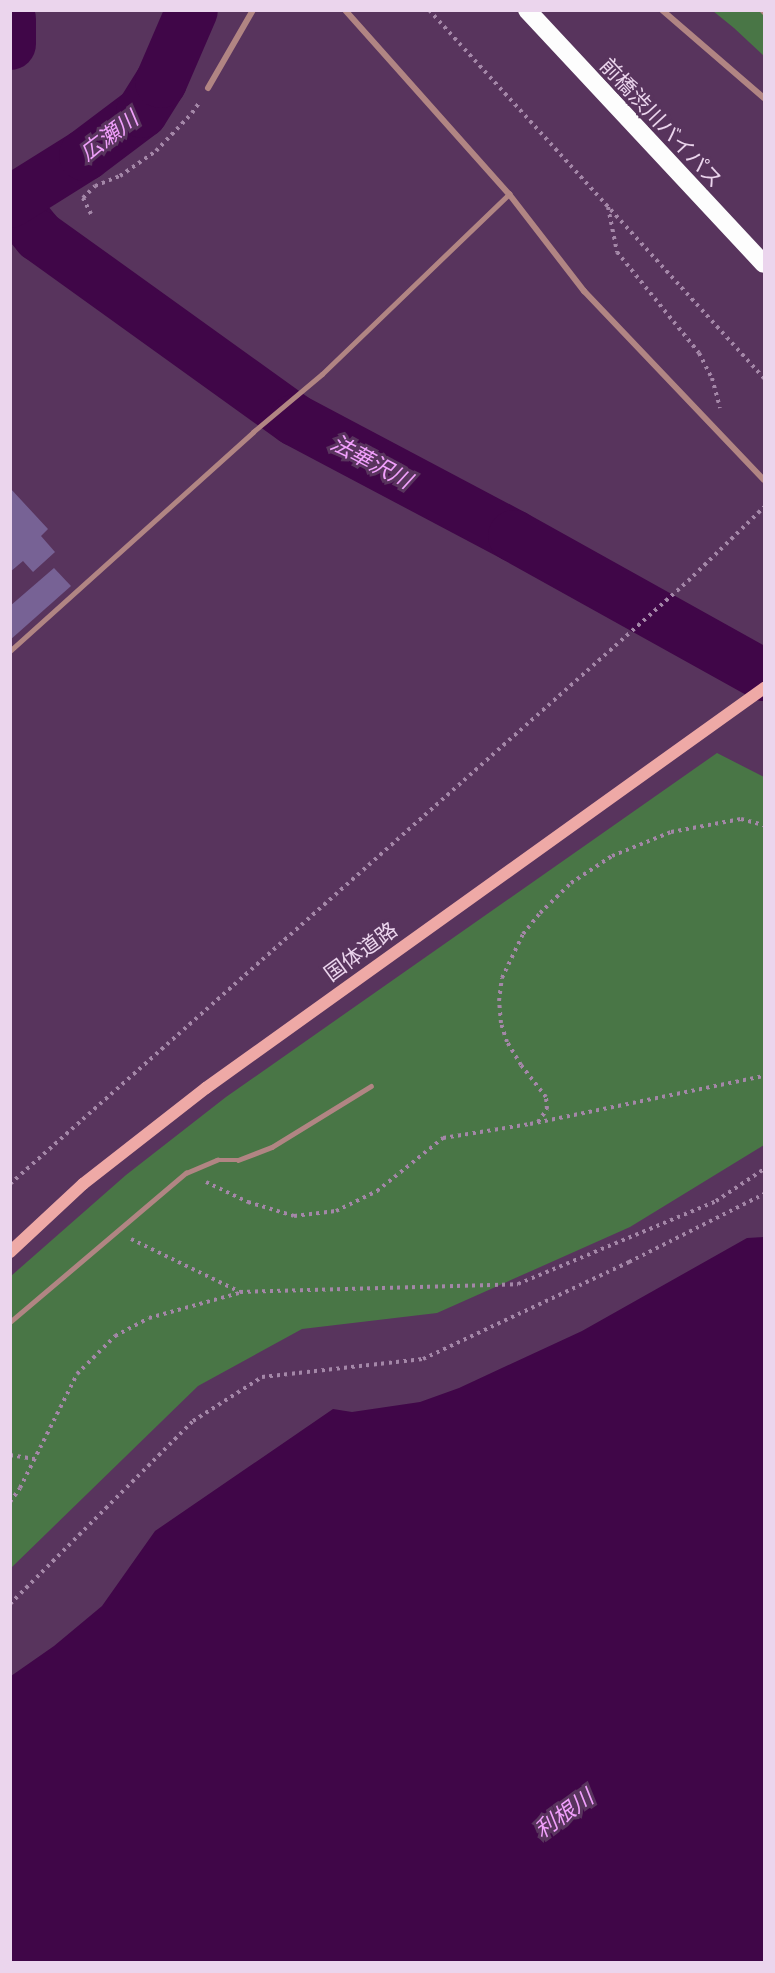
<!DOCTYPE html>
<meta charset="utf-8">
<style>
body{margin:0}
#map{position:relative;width:775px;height:1973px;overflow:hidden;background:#58345d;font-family:"Zilla Slab","Noto Sans JP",serif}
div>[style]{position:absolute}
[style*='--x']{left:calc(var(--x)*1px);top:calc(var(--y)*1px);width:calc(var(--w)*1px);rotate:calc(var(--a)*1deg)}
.green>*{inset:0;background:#497646}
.water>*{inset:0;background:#400648}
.river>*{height:52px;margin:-26px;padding:0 26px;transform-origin:26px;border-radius:26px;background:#400648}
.building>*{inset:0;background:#776295}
.path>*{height:4px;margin-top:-2px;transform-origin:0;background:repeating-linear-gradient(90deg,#a487a8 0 3px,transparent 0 7.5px)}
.lane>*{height:4.5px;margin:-2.25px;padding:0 2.25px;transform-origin:2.25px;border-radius:2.25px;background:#b18583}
.street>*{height:6px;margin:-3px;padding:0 3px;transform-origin:3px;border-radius:3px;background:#b18583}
.secondary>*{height:12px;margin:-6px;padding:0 6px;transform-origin:6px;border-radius:6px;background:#eea9a6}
.highway>*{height:18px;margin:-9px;padding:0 9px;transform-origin:9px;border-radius:9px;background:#fdfdfd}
span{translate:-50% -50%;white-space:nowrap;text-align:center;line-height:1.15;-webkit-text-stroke:6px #58345d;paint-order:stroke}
.street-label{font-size:21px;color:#ebd5ed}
.water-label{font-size:22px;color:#f1a0fc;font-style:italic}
.frame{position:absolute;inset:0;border:12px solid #ebd5ed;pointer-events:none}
</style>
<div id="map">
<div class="green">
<div style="clip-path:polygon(713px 11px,764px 11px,764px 56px,734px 28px)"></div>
<div style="clip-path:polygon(717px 753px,764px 777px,764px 1145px,630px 1227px,437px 1313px,302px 1329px,198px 1386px,11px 1568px,11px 1276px,126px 1175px,226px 1097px)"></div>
</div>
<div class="water">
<div style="clip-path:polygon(764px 1237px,764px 1962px,11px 1962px,11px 1676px,54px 1646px,102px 1606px,155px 1531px,333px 1409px,352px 1412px,420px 1402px,459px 1388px,582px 1331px,747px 1238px)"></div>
</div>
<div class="river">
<div style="--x:10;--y:19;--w:25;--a:90"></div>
<div style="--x:10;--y:201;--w:45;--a:50.4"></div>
<div style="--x:39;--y:236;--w:315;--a:35.7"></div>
<div style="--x:295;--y:420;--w:248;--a:27.9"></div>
<div style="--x:514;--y:536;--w:286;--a:29.1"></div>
<div style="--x:10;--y:202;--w:89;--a:-32.1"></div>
<div style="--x:85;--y:155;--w:71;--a:-37"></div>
<div style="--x:142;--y:112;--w:36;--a:-58"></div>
<div style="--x:161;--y:82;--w:78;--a:-66.7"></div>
</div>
<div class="building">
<div style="clip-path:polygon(10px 488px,48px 529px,41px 536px,55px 552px,33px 572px,23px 561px,10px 572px)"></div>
<div style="clip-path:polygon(54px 568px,71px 586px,10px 640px,10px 606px)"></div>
</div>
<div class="path">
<div style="--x:429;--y:10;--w:498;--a:47.7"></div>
<div style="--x:608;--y:207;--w:46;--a:78.7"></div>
<div style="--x:617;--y:252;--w:130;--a:50.9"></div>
<div style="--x:699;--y:353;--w:28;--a:63"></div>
<div style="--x:712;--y:378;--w:31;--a:75"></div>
<div style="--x:91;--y:214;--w:18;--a:-117"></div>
<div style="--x:83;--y:198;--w:17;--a:-45"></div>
<div style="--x:95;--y:186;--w:27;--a:-22"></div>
<div style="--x:120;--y:176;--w:44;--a:-34.8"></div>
<div style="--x:156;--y:151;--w:52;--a:-46.5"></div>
<div style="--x:192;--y:113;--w:12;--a:-55"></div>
<div style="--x:538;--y:1122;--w:16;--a:-55"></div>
<div style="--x:547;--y:1109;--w:12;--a:-95"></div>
<div style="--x:546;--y:1097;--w:41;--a:-128"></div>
<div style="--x:521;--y:1065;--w:27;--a:-121"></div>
<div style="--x:507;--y:1042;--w:20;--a:-108"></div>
<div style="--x:501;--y:1023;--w:22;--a:-95"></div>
<div style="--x:499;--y:1001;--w:23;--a:-83"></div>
<div style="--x:502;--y:978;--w:49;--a:-64.5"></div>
<div style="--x:523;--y:934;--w:27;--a:-51"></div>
<div style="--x:540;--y:913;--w:43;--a:-44.1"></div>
<div style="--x:571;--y:883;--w:49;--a:-33.4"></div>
<div style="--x:612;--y:856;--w:64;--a:-22.1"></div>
<div style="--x:671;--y:832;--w:71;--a:-10.5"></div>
<div style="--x:741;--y:819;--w:24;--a:15"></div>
<div style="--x:206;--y:1182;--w:47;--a:25.5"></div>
<div style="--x:248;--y:1202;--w:48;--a:16.9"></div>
<div style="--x:294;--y:1216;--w:42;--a:-6.8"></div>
<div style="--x:336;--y:1211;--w:46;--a:-26"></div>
<div style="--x:377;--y:1191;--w:85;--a:-38.8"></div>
<div style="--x:443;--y:1138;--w:88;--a:-9.1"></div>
<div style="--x:530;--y:1124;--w:239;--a:-11.6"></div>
<div style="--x:10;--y:1184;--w:907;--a:-41.65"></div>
<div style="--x:688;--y:581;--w:106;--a:-44.2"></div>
<div style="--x:131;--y:1239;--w:121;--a:25.9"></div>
<div style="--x:240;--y:1292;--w:278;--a:-1.6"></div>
<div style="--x:518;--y:1284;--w:215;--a:-22.7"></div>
<div style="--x:716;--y:1201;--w:58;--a:-33.7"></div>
<div style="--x:10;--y:1455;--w:25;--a:9"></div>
<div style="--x:10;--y:1502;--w:17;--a:-54"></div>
<div style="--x:20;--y:1488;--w:127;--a:-63.4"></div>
<div style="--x:77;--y:1374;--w:54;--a:-45"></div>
<div style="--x:115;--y:1336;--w:38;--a:-28"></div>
<div style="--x:149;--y:1318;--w:93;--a:-15.5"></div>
<div style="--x:10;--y:1604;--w:259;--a:-45"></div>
<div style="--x:193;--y:1421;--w:82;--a:-32.5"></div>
<div style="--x:262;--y:1377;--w:162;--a:-6.4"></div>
<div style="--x:423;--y:1359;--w:228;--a:-25.2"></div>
<div style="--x:629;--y:1262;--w:151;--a:-26.7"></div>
</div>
<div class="lane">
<div style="--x:762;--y:10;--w:3;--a:45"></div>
<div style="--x:10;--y:651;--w:327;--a:-42"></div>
<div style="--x:253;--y:432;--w:90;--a:-40"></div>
<div style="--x:322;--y:374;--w:260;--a:-43.9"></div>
<div style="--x:10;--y:1322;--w:231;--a:-40.3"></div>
<div style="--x:186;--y:1173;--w:34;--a:-23"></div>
<div style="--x:217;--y:1160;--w:21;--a:0"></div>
<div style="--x:238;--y:1160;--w:36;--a:-21"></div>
<div style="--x:272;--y:1147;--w:116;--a:-31.6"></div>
</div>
<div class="street">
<div style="--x:345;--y:10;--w:246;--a:48.3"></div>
<div style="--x:509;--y:194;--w:123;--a:52.3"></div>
<div style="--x:584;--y:291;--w:261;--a:46.4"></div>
<div style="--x:662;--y:10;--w:135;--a:40.8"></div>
<div style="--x:208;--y:88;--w:90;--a:-60"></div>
</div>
<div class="secondary">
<div style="--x:10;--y:1252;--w:100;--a:-43"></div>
<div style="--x:83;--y:1184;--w:156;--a:-38"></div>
<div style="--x:206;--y:1088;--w:687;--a:-35.63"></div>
</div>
<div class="highway">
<div style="--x:527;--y:10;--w:347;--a:47"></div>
</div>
<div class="street-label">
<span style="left:661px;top:123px;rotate:47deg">前橋渋川バイパス</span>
<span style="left:361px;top:952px;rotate:-36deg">国体道路</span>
</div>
<div class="water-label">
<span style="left:109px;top:136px;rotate:-37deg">広瀬川</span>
<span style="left:371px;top:462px;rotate:28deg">法華沢川</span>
<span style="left:564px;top:1814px;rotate:-36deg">利根川</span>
</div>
<div class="frame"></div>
</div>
